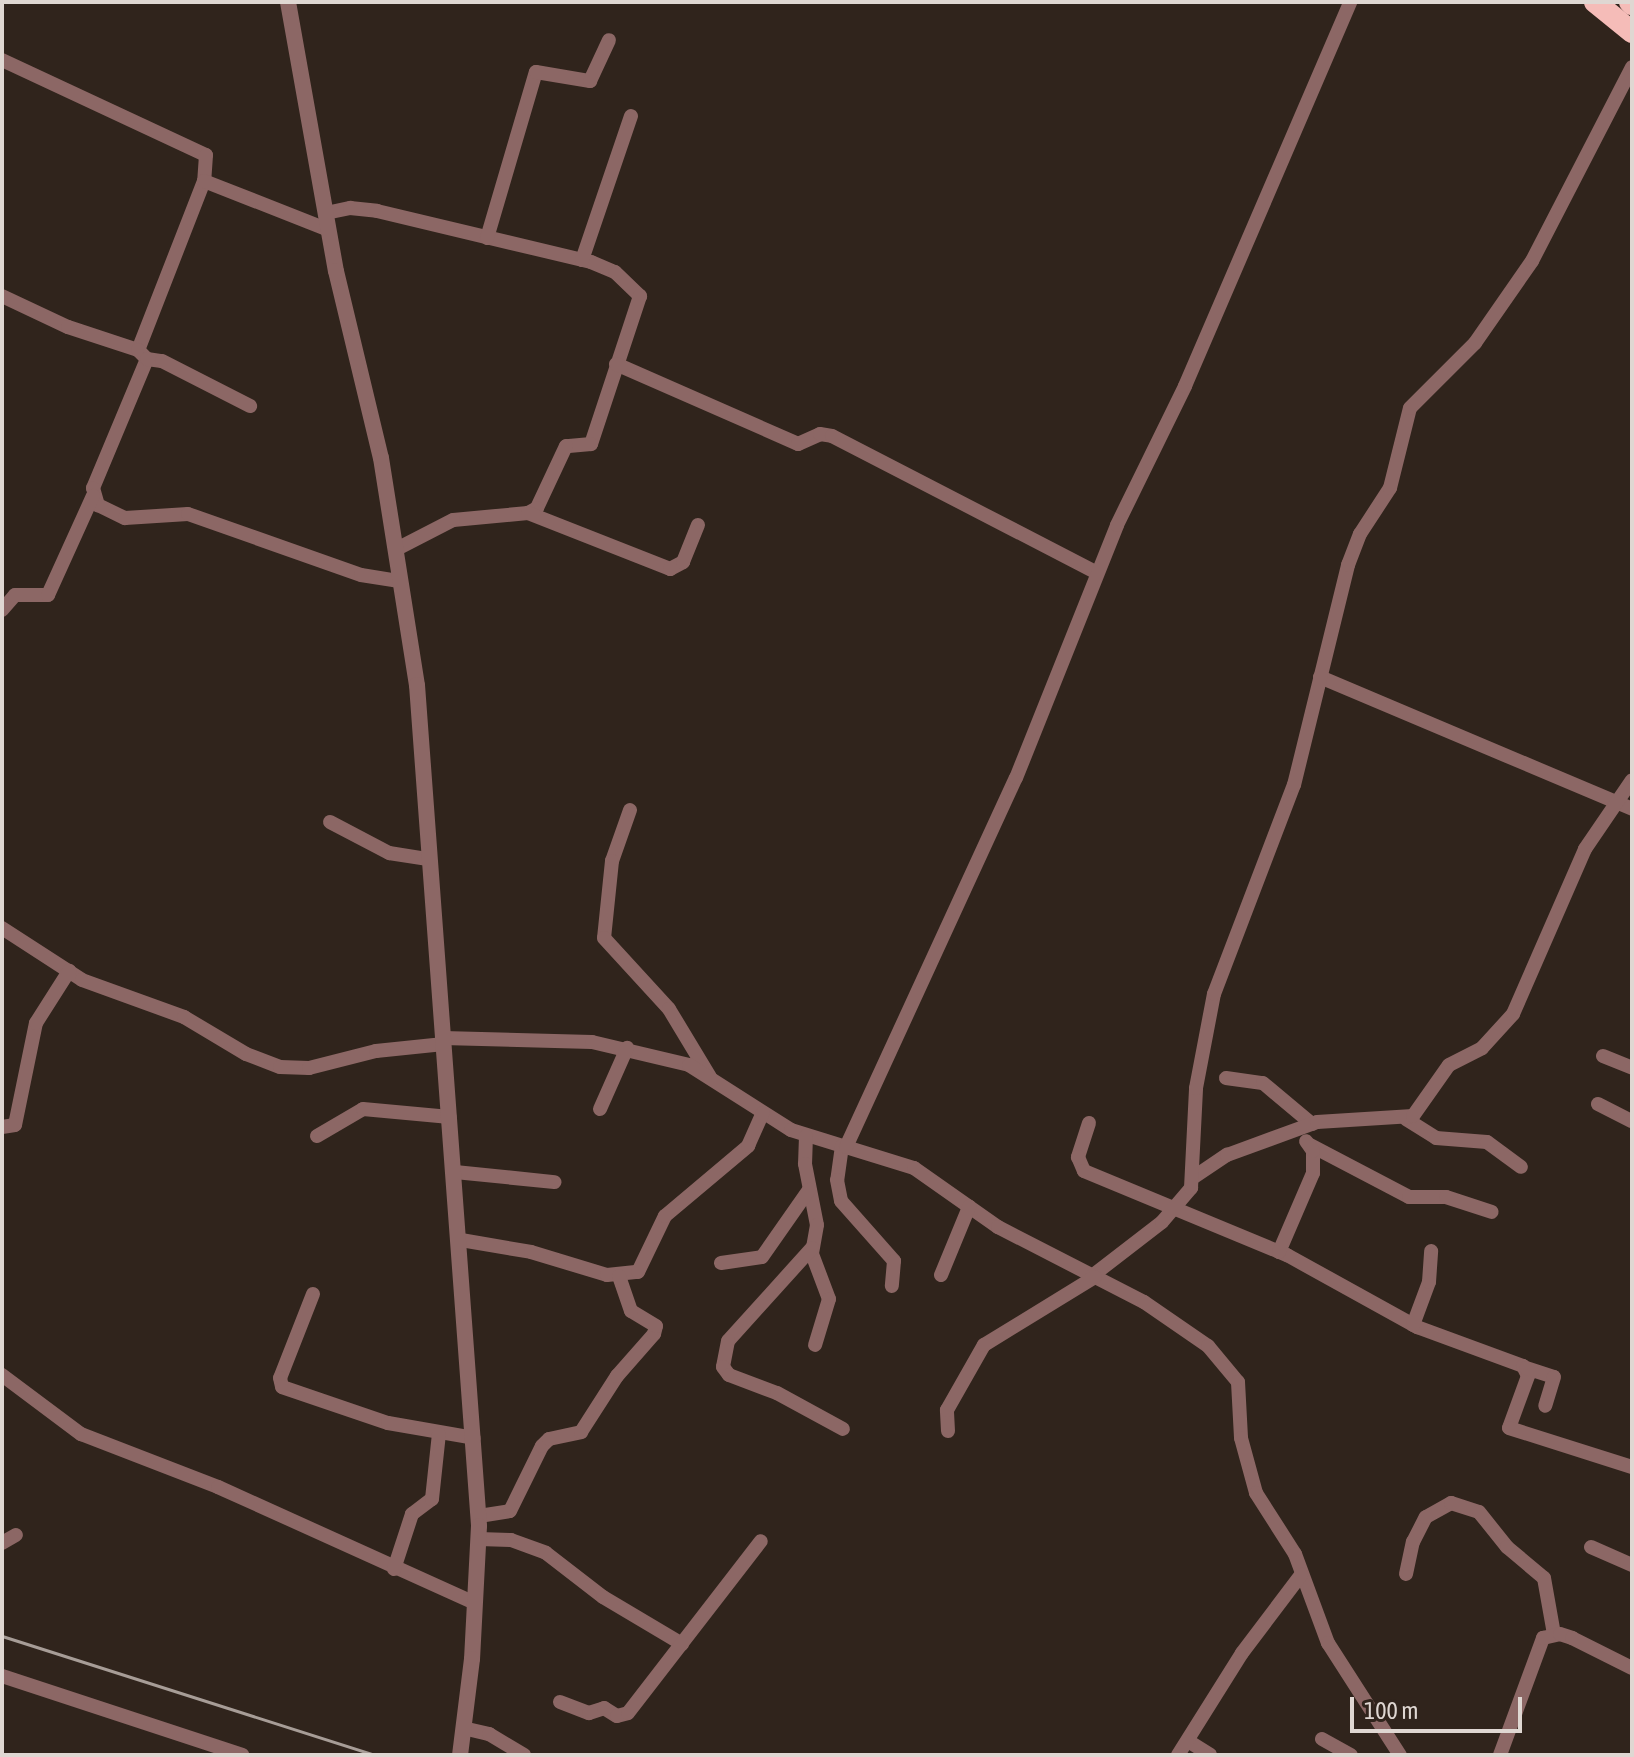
<!DOCTYPE html>
<style>
body{margin:0}
#map{position:relative;width:1634px;height:1757px;overflow:hidden;background:#30241c;font-family:"Asap Condensed",sans-serif}
div>[style]{position:absolute}
[style*='--x']{left:calc(var(--x)*1px);top:calc(var(--y)*1px);width:calc(var(--w)*1px);rotate:calc(var(--a)*1deg)}
.minor>*{height:14px;margin:-7px;padding:0 7px;transform-origin:7px;border-radius:7px;background:#8c6765}
.tertiary>*{height:16px;margin:-8px;padding:0 8px;transform-origin:8px;border-radius:8px;background:#8c6765}
.trunk>*{height:22px;margin:-11px;padding:0 11px;transform-origin:11px;border-radius:11px;background:#f5bcb8}
.rail>*{height:3px;margin:-1.5px;padding:0 1.5px;transform-origin:1.5px;border-radius:1.5px;background:#a79d97}
span{translate:-50% -50%;white-space:nowrap;text-align:center;line-height:1.15;-webkit-text-stroke:7px #30241c;paint-order:stroke}
.frame{position:absolute;inset:0;border:4px solid #dfd7d2;pointer-events:none}
.scale{position:absolute;left:1350px;top:1697px;width:172px;height:36px;box-sizing:border-box;border:4px solid #dfd7d2;border-top:0;padding-left:10px;font-size:24px;line-height:28px;white-space:nowrap;color:#dfd7d2;-webkit-text-stroke:6px #30241c;paint-order:stroke}
</style>
<div id="map">
<div class="minor">
<div style="--x:2;--y:60;--w:225;--a:25"></div>
<div style="--x:206;--y:155;--w:26;--a:94"></div>
<div style="--x:204;--y:181;--w:181;--a:111.3"></div>
<div style="--x:204;--y:181;--w:134;--a:21.4"></div>
<div style="--x:326;--y:213;--w:25;--a:-12"></div>
<div style="--x:350;--y:208;--w:27;--a:6"></div>
<div style="--x:377;--y:211;--w:220;--a:13.4"></div>
<div style="--x:591;--y:262;--w:26;--a:23"></div>
<div style="--x:615;--y:272;--w:35;--a:44"></div>
<div style="--x:640;--y:296;--w:156;--a:108.3"></div>
<div style="--x:591;--y:444;--w:25;--a:175"></div>
<div style="--x:566;--y:446;--w:68;--a:115.1"></div>
<div style="--x:537;--y:508;--w:10;--a:151"></div>
<div style="--x:528;--y:513;--w:75;--a:174.7"></div>
<div style="--x:453;--y:520;--w:65;--a:152.7"></div>
<div style="--x:487;--y:238;--w:173;--a:-73.6"></div>
<div style="--x:536;--y:72;--w:55;--a:9.5"></div>
<div style="--x:590;--y:81;--w:45;--a:-65.1"></div>
<div style="--x:582;--y:260;--w:152;--a:-71.2"></div>
<div style="--x:2;--y:296;--w:73;--a:25.2"></div>
<div style="--x:68;--y:327;--w:74;--a:18.2"></div>
<div style="--x:138;--y:350;--w:13;--a:45"></div>
<div style="--x:147;--y:359;--w:140;--a:112.7"></div>
<div style="--x:93;--y:488;--w:18;--a:74"></div>
<div style="--x:98;--y:505;--w:30;--a:26"></div>
<div style="--x:125;--y:518;--w:63;--a:-3.6"></div>
<div style="--x:188;--y:514;--w:183;--a:19.4"></div>
<div style="--x:361;--y:575;--w:39;--a:9"></div>
<div style="--x:147;--y:359;--w:15;--a:8"></div>
<div style="--x:162;--y:361;--w:99;--a:27.1"></div>
<div style="--x:616;--y:364;--w:199;--a:23.7"></div>
<div style="--x:798;--y:444;--w:24;--a:-24"></div>
<div style="--x:820;--y:434;--w:12;--a:9"></div>
<div style="--x:832;--y:436;--w:298;--a:27.3"></div>
<div style="--x:528;--y:513;--w:153;--a:21.5"></div>
<div style="--x:670;--y:569;--w:15;--a:-28"></div>
<div style="--x:683;--y:562;--w:40;--a:-68"></div>
<div style="--x:2;--y:610;--w:20;--a:-49"></div>
<div style="--x:15;--y:595;--w:33;--a:0"></div>
<div style="--x:48;--y:595;--w:109;--a:-65.6"></div>
<div style="--x:1320;--y:677;--w:339;--a:22.9"></div>
<div style="--x:630;--y:810;--w:54;--a:109.4"></div>
<div style="--x:612;--y:861;--w:77;--a:95.9"></div>
<div style="--x:604;--y:938;--w:96;--a:47.5"></div>
<div style="--x:669;--y:1009;--w:79;--a:58.9"></div>
<div style="--x:330;--y:822;--w:67;--a:27.7"></div>
<div style="--x:389;--y:853;--w:38;--a:9"></div>
<div style="--x:2;--y:928;--w:95;--a:33"></div>
<div style="--x:82;--y:980;--w:109;--a:19.9"></div>
<div style="--x:184;--y:1017;--w:72;--a:30.8"></div>
<div style="--x:246;--y:1054;--w:36;--a:21"></div>
<div style="--x:280;--y:1067;--w:29;--a:2"></div>
<div style="--x:309;--y:1068;--w:69;--a:-14.2"></div>
<div style="--x:376;--y:1051;--w:68;--a:-5.9"></div>
<div style="--x:443;--y:1038;--w:149;--a:1.5"></div>
<div style="--x:592;--y:1042;--w:100;--a:13.3"></div>
<div style="--x:689;--y:1065;--w:121;--a:32.5"></div>
<div style="--x:791;--y:1130;--w:129;--a:17.2"></div>
<div style="--x:914;--y:1168;--w:103;--a:35.1"></div>
<div style="--x:998;--y:1227;--w:164;--a:27.2"></div>
<div style="--x:1144;--y:1302;--w:78;--a:34.5"></div>
<div style="--x:1208;--y:1346;--w:47;--a:50.2"></div>
<div style="--x:1238;--y:1382;--w:56;--a:86.9"></div>
<div style="--x:1241;--y:1438;--w:57;--a:74.7"></div>
<div style="--x:1256;--y:1493;--w:72;--a:57.4"></div>
<div style="--x:1295;--y:1554;--w:95;--a:69.7"></div>
<div style="--x:1328;--y:1643;--w:133;--a:57.3"></div>
<div style="--x:1603;--y:1056;--w:31;--a:22"></div>
<div style="--x:1226;--y:1078;--w:37;--a:8"></div>
<div style="--x:1263;--y:1083;--w:64;--a:39.9"></div>
<div style="--x:1598;--y:1104;--w:38;--a:27"></div>
<div style="--x:600;--y:1109;--w:67;--a:-66.1"></div>
<div style="--x:1406;--y:1119;--w:36;--a:32"></div>
<div style="--x:1436;--y:1138;--w:51;--a:4.5"></div>
<div style="--x:1487;--y:1142;--w:42;--a:36.3"></div>
<div style="--x:1089;--y:1123;--w:36;--a:108"></div>
<div style="--x:1078;--y:1157;--w:15;--a:67"></div>
<div style="--x:1084;--y:1171;--w:220;--a:22.5"></div>
<div style="--x:1287;--y:1255;--w:149;--a:29"></div>
<div style="--x:1417;--y:1327;--w:113;--a:20.2"></div>
<div style="--x:1523;--y:1366;--w:11;--a:63"></div>
<div style="--x:1528;--y:1376;--w:55;--a:110.1"></div>
<div style="--x:1509;--y:1428;--w:129;--a:17.6"></div>
<div style="--x:2;--y:1127;--w:13;--a:-9"></div>
<div style="--x:15;--y:1125;--w:104;--a:-78.4"></div>
<div style="--x:36;--y:1023;--w:62;--a:-57.6"></div>
<div style="--x:317;--y:1136;--w:53;--a:-30.4"></div>
<div style="--x:363;--y:1109;--w:87;--a:5.3"></div>
<div style="--x:806;--y:1136;--w:28;--a:92"></div>
<div style="--x:805;--y:1164;--w:62;--a:78.9"></div>
<div style="--x:817;--y:1225;--w:29;--a:100"></div>
<div style="--x:812;--y:1254;--w:48;--a:69.3"></div>
<div style="--x:829;--y:1299;--w:48;--a:106.9"></div>
<div style="--x:1310;--y:1145;--w:112;--a:27.7"></div>
<div style="--x:1409;--y:1197;--w:37;--a:0"></div>
<div style="--x:1446;--y:1197;--w:48;--a:18.1"></div>
<div style="--x:842;--y:1146;--w:34;--a:98"></div>
<div style="--x:837;--y:1180;--w:21;--a:79"></div>
<div style="--x:841;--y:1201;--w:80;--a:48.5"></div>
<div style="--x:894;--y:1261;--w:25;--a:95"></div>
<div style="--x:846;--y:1147;--w:406;--a:-65.3"></div>
<div style="--x:1016;--y:778;--w:272;--a:-68.2"></div>
<div style="--x:1117;--y:525;--w:155;--a:-63.9"></div>
<div style="--x:1185;--y:386;--w:418;--a:-66.7"></div>
<div style="--x:455;--y:1172;--w:100;--a:5.8"></div>
<div style="--x:1194;--y:1177;--w:40;--a:-34"></div>
<div style="--x:1227;--y:1155;--w:96;--a:-20.1"></div>
<div style="--x:1317;--y:1122;--w:96;--a:-3.6"></div>
<div style="--x:1413;--y:1116;--w:62;--a:-54.8"></div>
<div style="--x:1449;--y:1065;--w:37;--a:-27"></div>
<div style="--x:1482;--y:1048;--w:46;--a:-47.6"></div>
<div style="--x:1513;--y:1014;--w:180;--a:-66.4"></div>
<div style="--x:1585;--y:849;--w:83;--a:-55.7"></div>
<div style="--x:461;--y:1240;--w:71;--a:9.7"></div>
<div style="--x:531;--y:1252;--w:79;--a:16.8"></div>
<div style="--x:607;--y:1275;--w:31;--a:-6"></div>
<div style="--x:638;--y:1272;--w:62;--a:-64.3"></div>
<div style="--x:665;--y:1216;--w:109;--a:-40.1"></div>
<div style="--x:748;--y:1146;--w:36;--a:-66"></div>
<div style="--x:812;--y:1248;--w:125;--a:132.1"></div>
<div style="--x:728;--y:1341;--w:26;--a:101"></div>
<div style="--x:723;--y:1367;--w:10;--a:53"></div>
<div style="--x:729;--y:1375;--w:51;--a:20.6"></div>
<div style="--x:777;--y:1393;--w:75;--a:28.6"></div>
<div style="--x:1279;--y:1252;--w:86;--a:-66.7"></div>
<div style="--x:1313;--y:1173;--w:22;--a:-90"></div>
<div style="--x:1313;--y:1151;--w:12;--a:-125"></div>
<div style="--x:721;--y:1263;--w:41;--a:-8.3"></div>
<div style="--x:762;--y:1257;--w:82;--a:-55"></div>
<div style="--x:941;--y:1275;--w:74;--a:-67.6"></div>
<div style="--x:1092;--y:1276;--w:88;--a:-37.6"></div>
<div style="--x:1162;--y:1222;--w:45;--a:-49.5"></div>
<div style="--x:1191;--y:1188;--w:100;--a:-87.1"></div>
<div style="--x:1196;--y:1088;--w:96;--a:-79.2"></div>
<div style="--x:1214;--y:994;--w:224;--a:-69.1"></div>
<div style="--x:1294;--y:785;--w:227;--a:-76.2"></div>
<div style="--x:1348;--y:565;--w:33;--a:-69"></div>
<div style="--x:1360;--y:534;--w:55;--a:-56.9"></div>
<div style="--x:1390;--y:488;--w:82;--a:-76"></div>
<div style="--x:1410;--y:408;--w:92;--a:-45"></div>
<div style="--x:1475;--y:343;--w:100;--a:-55.2"></div>
<div style="--x:1532;--y:261;--w:218;--a:-62.7"></div>
<div style="--x:313;--y:1294;--w:90;--a:111.4"></div>
<div style="--x:280;--y:1378;--w:9;--a:77"></div>
<div style="--x:282;--y:1387;--w:112;--a:18.8"></div>
<div style="--x:388;--y:1423;--w:87;--a:9.9"></div>
<div style="--x:1413;--y:1325;--w:46;--a:-69.6"></div>
<div style="--x:1429;--y:1282;--w:31;--a:-86"></div>
<div style="--x:1526;--y:1368;--w:29;--a:18"></div>
<div style="--x:1554;--y:1377;--w:30;--a:107"></div>
<div style="--x:2;--y:1375;--w:99;--a:36.8"></div>
<div style="--x:81;--y:1434;--w:147;--a:21.1"></div>
<div style="--x:218;--y:1487;--w:282;--a:24.3"></div>
<div style="--x:948;--y:1431;--w:21;--a:-93"></div>
<div style="--x:947;--y:1410;--w:75;--a:-60.4"></div>
<div style="--x:984;--y:1345;--w:130;--a:-31.5"></div>
<div style="--x:479;--y:1516;--w:31;--a:-9"></div>
<div style="--x:510;--y:1511;--w:72;--a:-63.8"></div>
<div style="--x:542;--y:1446;--w:10;--a:-45"></div>
<div style="--x:549;--y:1439;--w:33;--a:-12"></div>
<div style="--x:581;--y:1432;--w:67;--a:-57.3"></div>
<div style="--x:617;--y:1376;--w:56;--a:-48.6"></div>
<div style="--x:654;--y:1334;--w:8;--a:-76"></div>
<div style="--x:656;--y:1326;--w:29;--a:-149"></div>
<div style="--x:631;--y:1311;--w:37;--a:-109"></div>
<div style="--x:479;--y:1539;--w:32;--a:2"></div>
<div style="--x:511;--y:1540;--w:37;--a:20"></div>
<div style="--x:546;--y:1553;--w:72;--a:37.7"></div>
<div style="--x:603;--y:1597;--w:92;--a:30.7"></div>
<div style="--x:2;--y:1543;--w:16;--a:-30"></div>
<div style="--x:1591;--y:1547;--w:45;--a:23.7"></div>
<div style="--x:394;--y:1569;--w:58;--a:-71.9"></div>
<div style="--x:412;--y:1514;--w:25;--a:-37"></div>
<div style="--x:432;--y:1499;--w:65;--a:-83.9"></div>
<div style="--x:1406;--y:1574;--w:33;--a:-78"></div>
<div style="--x:1413;--y:1542;--w:28;--a:-63"></div>
<div style="--x:1426;--y:1517;--w:29;--a:-29"></div>
<div style="--x:1451;--y:1503;--w:29;--a:18"></div>
<div style="--x:1479;--y:1512;--w:45;--a:51.3"></div>
<div style="--x:1507;--y:1547;--w:48;--a:40"></div>
<div style="--x:1544;--y:1578;--w:57;--a:79.9"></div>
<div style="--x:2;--y:1676;--w:253;--a:18.2"></div>
<div style="--x:560;--y:1702;--w:31;--a:21"></div>
<div style="--x:589;--y:1713;--w:16;--a:-18"></div>
<div style="--x:604;--y:1708;--w:15;--a:32"></div>
<div style="--x:617;--y:1716;--w:11;--a:-15"></div>
<div style="--x:628;--y:1713;--w:217;--a:-52.3"></div>
<div style="--x:463;--y:1728;--w:27;--a:13"></div>
<div style="--x:489;--y:1734;--w:41;--a:31"></div>
<div style="--x:1322;--y:1739;--w:33;--a:29"></div>
<div style="--x:1188;--y:1741;--w:26;--a:32"></div>
<div style="--x:1178;--y:1755;--w:120;--a:-57.9"></div>
<div style="--x:1242;--y:1653;--w:98;--a:-52.9"></div>
<div style="--x:1500;--y:1755;--w:125;--a:-69.8"></div>
<div style="--x:1543;--y:1638;--w:17;--a:-13"></div>
<div style="--x:1560;--y:1634;--w:13;--a:18"></div>
<div style="--x:1572;--y:1638;--w:67;--a:26.6"></div>
</div>
<div class="tertiary">
<div style="--x:288;--y:2;--w:273;--a:79.9"></div>
<div style="--x:336;--y:271;--w:192;--a:76.5"></div>
<div style="--x:381;--y:458;--w:230;--a:81"></div>
<div style="--x:417;--y:685;--w:843;--a:85.78"></div>
<div style="--x:479;--y:1526;--w:133;--a:93"></div>
<div style="--x:472;--y:1659;--w:97;--a:97.1"></div>
</div>
<div class="trunk">
<div style="--x:1595;--y:2;--w:48;--a:39"></div>
<div style="--x:1630;--y:2;--w:3;--a:45"></div>
</div>
<div class="rail">
<div style="--x:2;--y:1636;--w:392;--a:17.7"></div>
</div>
<div class="frame"></div>
<div class="scale">100 m</div>
</div>
